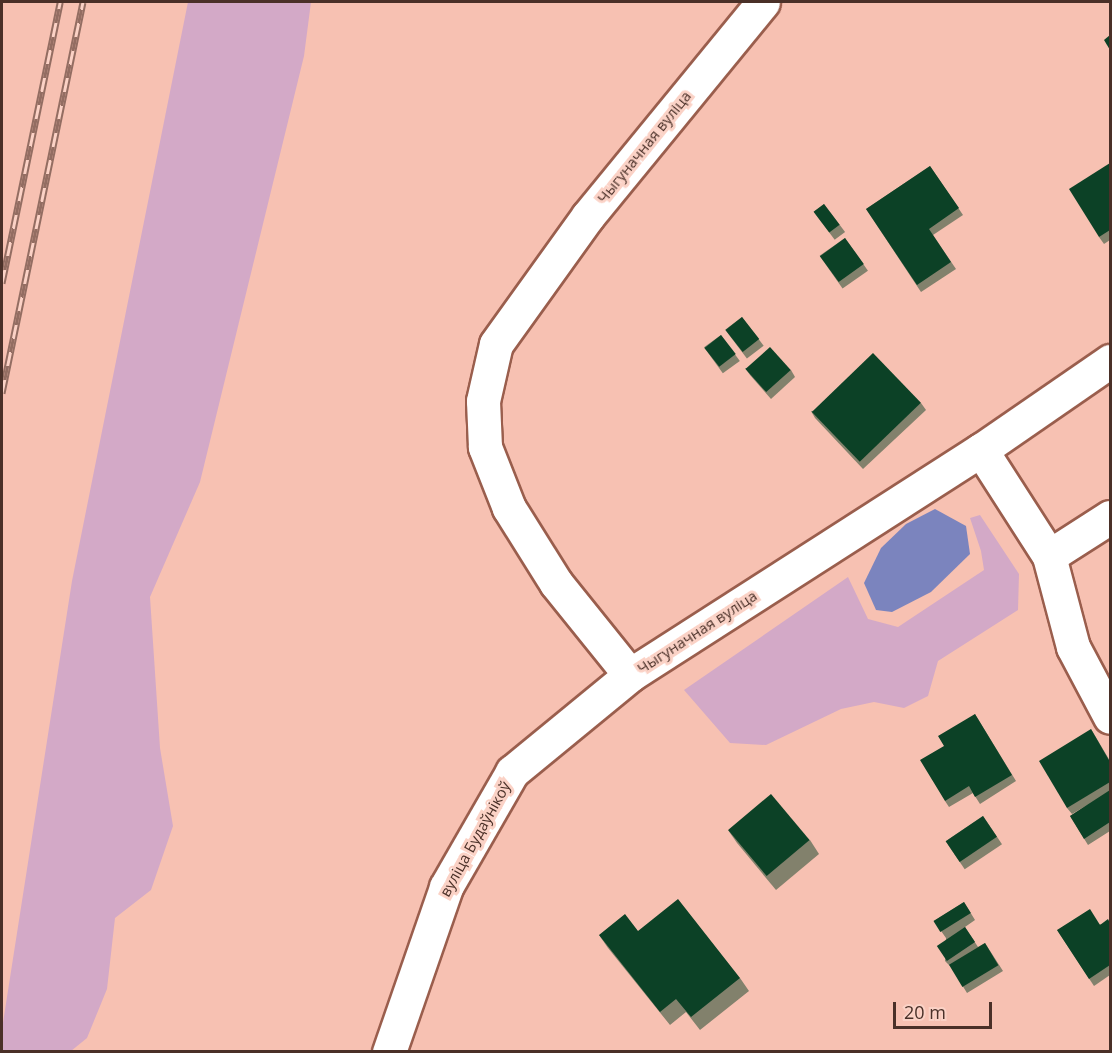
<!DOCTYPE html>
<meta charset="utf-8">
<style>
body{margin:0}
#map{position:relative;width:1112px;height:1053px;overflow:hidden;background:#f7c1b2;font-family:"Open Sans",sans-serif}
div>[style]{position:absolute}
[style*='--x']{left:calc(var(--x)*1px);top:calc(var(--y)*1px);width:calc(var(--w)*1px);rotate:calc(var(--a)*1deg)}
.green>*{inset:0;background:#d3a9c7}
.water>*{inset:0;background:#7b84be}
.roads{filter:drop-shadow(2px 0 #9a5e4d) drop-shadow(-2px 0 #9a5e4d) drop-shadow(0 2px #9a5e4d) drop-shadow(0 -2px #9a5e4d)}
.minor>*{height:33px;margin:-16.5px;padding:0 16.5px;transform-origin:16.5px;border-radius:16.5px;background:#fff}
.rail>*{height:7px;margin-top:-3.5px;transform-origin:0;background:repeating-linear-gradient(90deg,#fbd2c6 0 14px,#936d62 0 28px);box-sizing:border-box;border-block:2px solid #936d62}
.wall>*{inset:0;background:#82816c;transform-origin:0 0}
.building>*{inset:0;background:#0c4126;transform-origin:0 0}
span{translate:-50% -50%;white-space:nowrap;text-align:center;line-height:1.15;-webkit-text-stroke:6px #fbd2c6;paint-order:stroke}
.street-label{font-size:15px;color:#4a3028}
.frame{position:absolute;inset:0;border:3px solid #4a3028;pointer-events:none}
.scale{position:absolute;left:893px;top:1002px;width:99px;height:27px;box-sizing:border-box;border:3px solid #4a3028;border-top:0;padding-left:8px;font-size:18px;line-height:21px;white-space:nowrap;color:#4a3028;-webkit-text-stroke:4px #fbd2c6;paint-order:stroke}
</style>
<div id="map">
<div class="green">
<div style="clip-path:polygon(188px 2px,311px 2px,304px 56px,200px 482px,150px 597px,160px 748px,173px 826px,151px 890px,115px 918px,107px 989px,87px 1038px,71px 1051px,2px 1051px,2px 1029px,72px 581px)"></div>
<div style="clip-path:polygon(980px 515px,1019px 574px,1018px 610px,938px 661px,928px 696px,904px 708px,874px 702px,841px 709px,766px 745px,730px 743px,684px 690px,848px 577px,868px 619px,898px 627px,984px 570px,981px 551px,970px 518px)"></div>
</div>
<div class="water">
<div style="clip-path:polygon(935px 509px,966px 526px,970px 554px,931px 592px,892px 612px,876px 610px,864px 583px,881px 548px,906px 524px)"></div>
</div>
<div class="roads">
<div class="minor">
<div style="--x:981;--y:450;--w:126;--a:57.3"></div>
<div style="--x:1110;--y:517;--w:72;--a:147.4"></div>
<div style="--x:1049;--y:556;--w:94;--a:75.2"></div>
<div style="--x:1073;--y:647;--w:79;--a:62.1"></div>
<div style="--x:630;--y:675;--w:118;--a:-128.8"></div>
<div style="--x:556;--y:583;--w:89;--a:-122.1"></div>
<div style="--x:509;--y:508;--w:66;--a:-111.5"></div>
<div style="--x:485;--y:447;--w:46;--a:-92.5"></div>
<div style="--x:483;--y:401;--w:58;--a:-77.2"></div>
<div style="--x:496;--y:344;--w:158;--a:-54.3"></div>
<div style="--x:588;--y:216;--w:276;--a:-50.7"></div>
<div style="--x:389;--y:1052;--w:175;--a:-70.9"></div>
<div style="--x:446;--y:887;--w:133;--a:-60.1"></div>
<div style="--x:512;--y:772;--w:153;--a:-39.4"></div>
<div style="--x:630;--y:675;--w:417;--a:-32.7"></div>
<div style="--x:981;--y:450;--w:157;--a:-34.6"></div>
</div>
</div>
<div class="rail">
<div style="--x:2;--y:283;--w:287;--a:-78.3"></div>
<div style="--x:2;--y:393;--w:399;--a:-78.3"></div>
</div>
<div class="wall">
<div style="clip-path:polygon(1110px 163px,1110px 240px,1104px 244px,1099px 237px)"></div>
<div style="clip-path:polygon(930px 166px,963px 215px,933px 235px,956px 269px,921px 292px,866px 209px)"></div>
<div style="left:824px;top:204px;width:35px;height:13px;rotate:53deg"></div>
<div style="left:845px;top:238px;width:40px;height:31px;rotate:55deg"></div>
<div style="left:742px;top:317px;width:36px;height:21px;rotate:53deg"></div>
<div style="left:721px;top:335px;width:32px;height:21px;rotate:54deg"></div>
<div style="clip-path:polygon(745px 368px,791px 370px,795px 377px,771px 399px,750px 375px)"></div>
<div style="clip-path:polygon(921px 403px,926px 410px,863px 469px,815px 418px,811px 411px)"></div>
<div style="clip-path:polygon(975px 714px,1016px 781px,980px 804px,973px 793px,949px 807px,945px 801px,944px 746px)"></div>
<div style="clip-path:polygon(1091px 729px,1110px 761px,1110px 831px,1088px 845px,1070px 816px,1089px 804px,1072px 814px,1067px 808px)"></div>
<div style="left:983px;top:816px;width:34px;height:45px;rotate:56deg"></div>
<div style="clip-path:polygon(728px 830px,810px 840px,819px 854px,776px 890px,737px 843px)"></div>
<div style="clip-path:polygon(964px 902px,975px 920px,965px 927px,978px 947px,985px 943px,1003px 971px,967px 993px,951px 967px,945px 961px,946px 938px,934px 921px)"></div>
<div style="clip-path:polygon(1110px 923px,1110px 975px,1094px 986px,1057px 930px)"></div>
<div style="clip-path:polygon(638px 931px,740px 978px,749px 991px,700px 1030px,686px 1012px,670px 1025px,608px 948px,599px 935px)"></div>
</div>
<div class="building">
<div style="clip-path:polygon(1110px 35px,1110px 50px,1104px 40px)"></div>
<div style="clip-path:polygon(1110px 163px,1110px 230px,1099px 237px,1069px 189px)"></div>
<div style="clip-path:polygon(930px 166px,959px 208px,929px 229px,951px 262px,917px 285px,866px 209px)"></div>
<div style="left:824px;top:204px;width:26px;height:13px;rotate:53deg"></div>
<div style="left:845px;top:238px;width:32px;height:31px;rotate:54deg"></div>
<div style="left:742px;top:317px;width:28px;height:21px;rotate:52deg"></div>
<div style="left:721px;top:335px;width:24px;height:21px;rotate:52deg"></div>
<div style="left:770px;top:347px;width:31px;height:33px;rotate:48deg"></div>
<div style="left:873px;top:353px;width:69px;height:85px;rotate:46deg"></div>
<div style="clip-path:polygon(975px 714px,1012px 775px,975px 797px,969px 786px,945px 801px,920px 760px,944px 746px,938px 736px)"></div>
<div style="clip-path:polygon(1091px 729px,1110px 762px,1110px 782px,1067px 808px,1039px 761px)"></div>
<div style="clip-path:polygon(1110px 790px,1110px 822px,1084px 839px,1070px 816px)"></div>
<div style="left:771px;top:794px;width:60px;height:56px;rotate:50deg"></div>
<div style="left:983px;top:816px;width:25px;height:45px;rotate:56deg"></div>
<div style="clip-path:polygon(678px 899px,740px 978px,691px 1017px,676px 999px,660px 1012px,599px 935px,625px 914px,638px 931px)"></div>
<div style="left:964px;top:902px;width:13px;height:36px;rotate:58deg"></div>
<div style="clip-path:polygon(1090px 909px,1100px 925px,1108px 919px,1110px 923px,1110px 965px,1089px 979px,1057px 930px)"></div>
<div style="left:965px;top:927px;width:18px;height:34px;rotate:56deg"></div>
<div style="left:985px;top:943px;width:26px;height:42px;rotate:59deg"></div>
</div>
<div class="street-label">
<span style="left:644px;top:147px;rotate:-51deg">Чыгуначная вуліца</span>
<span style="left:697px;top:632px;rotate:-33deg">Чыгуначная вуліца</span>
<span style="left:475px;top:839px;rotate:-61deg">вуліца Будаўнікоў</span>
</div>
<div class="frame"></div>
<div class="scale">20 m</div>
</div>
